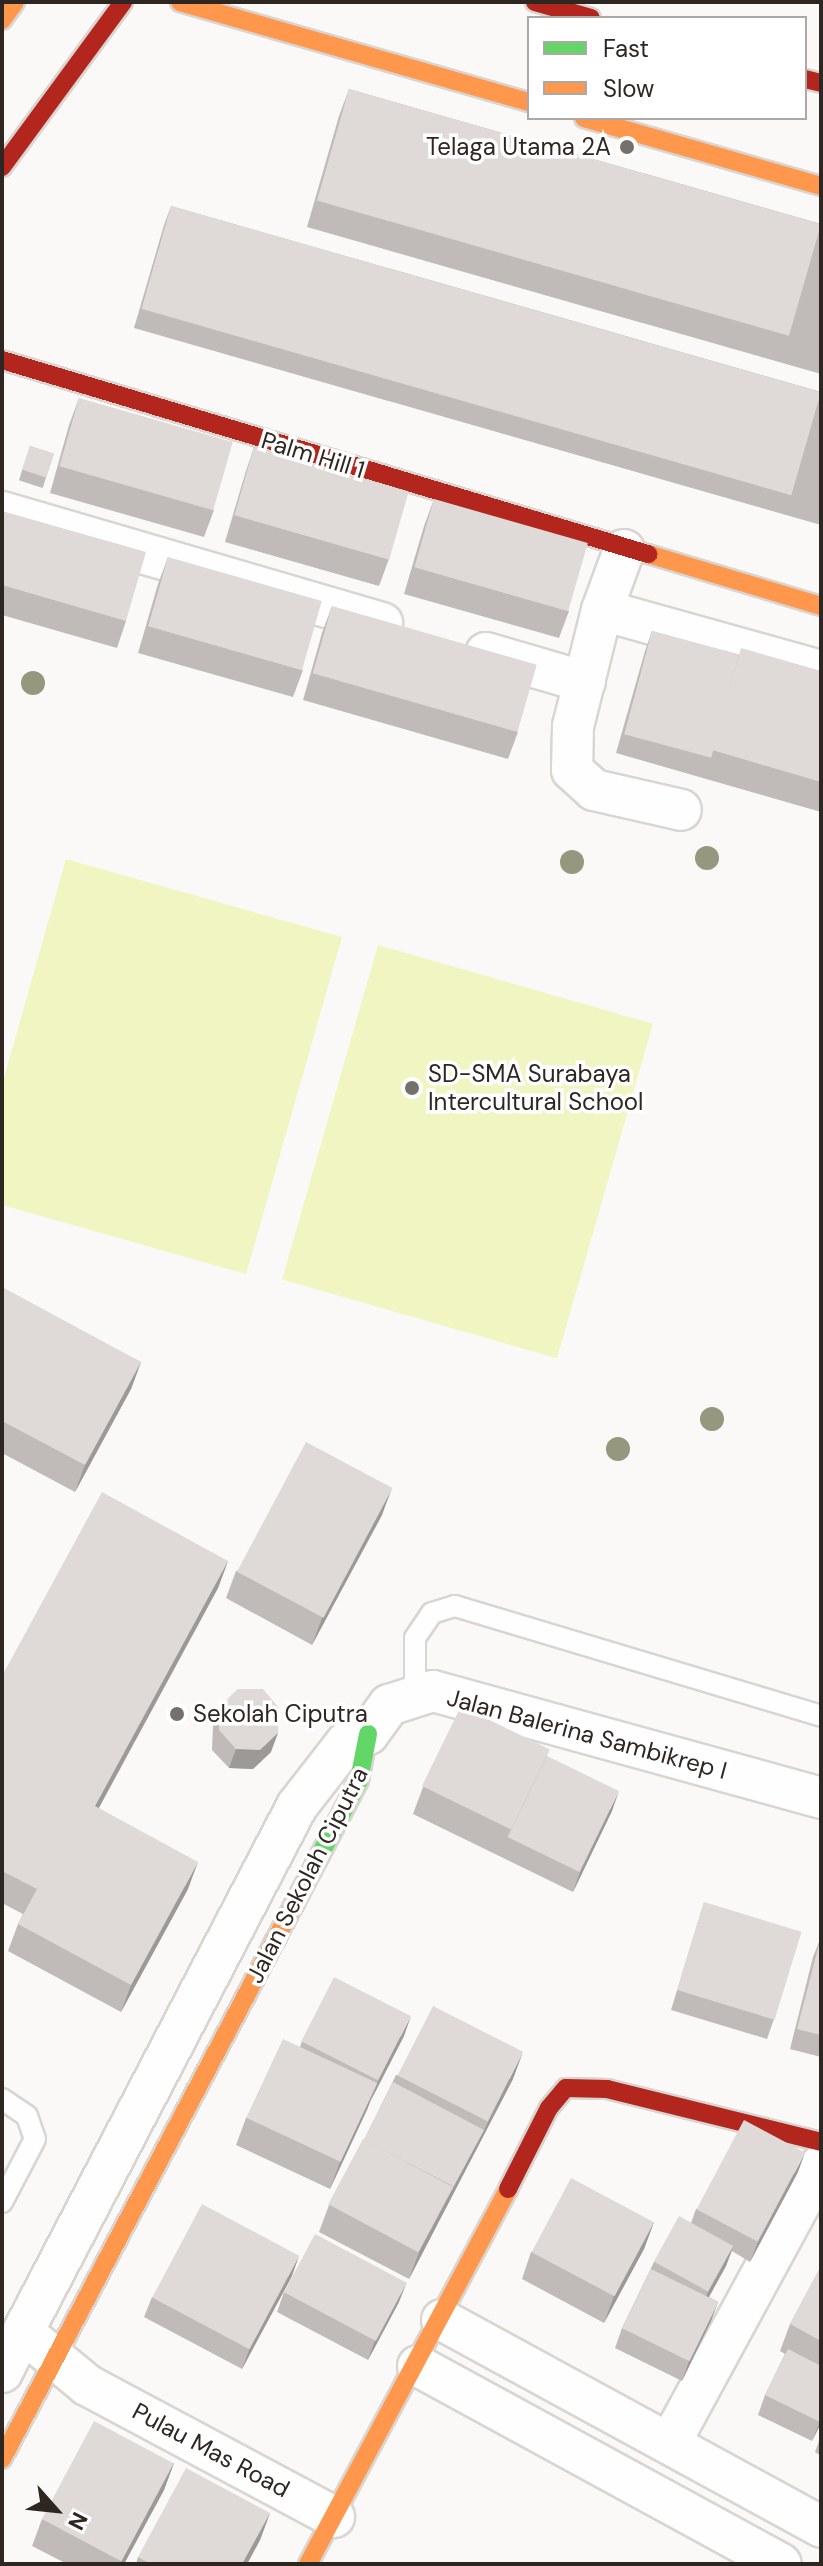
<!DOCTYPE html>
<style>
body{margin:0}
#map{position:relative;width:823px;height:2566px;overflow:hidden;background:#fbf9f7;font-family:"DM Sans",sans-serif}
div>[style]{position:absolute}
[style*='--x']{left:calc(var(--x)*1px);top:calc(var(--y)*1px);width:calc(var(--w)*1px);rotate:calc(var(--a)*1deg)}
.green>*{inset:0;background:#f0f5c2;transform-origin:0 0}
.roads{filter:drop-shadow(2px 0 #d9d5d1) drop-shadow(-2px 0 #d9d5d1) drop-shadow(0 2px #d9d5d1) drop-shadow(0 -2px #d9d5d1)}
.lane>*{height:20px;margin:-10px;padding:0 10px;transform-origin:10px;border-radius:10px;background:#fefefe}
.street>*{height:40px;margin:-20px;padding:0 20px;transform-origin:20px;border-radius:20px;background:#fefefe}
.fast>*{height:18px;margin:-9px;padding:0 9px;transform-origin:9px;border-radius:9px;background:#63d668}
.slow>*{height:18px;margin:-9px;padding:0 9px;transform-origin:9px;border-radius:9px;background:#ff974d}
.jam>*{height:18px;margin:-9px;padding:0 9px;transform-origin:9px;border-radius:9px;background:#b3261e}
.trees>*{width:24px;height:24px;margin:-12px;border-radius:50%;background:#95977e}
.wall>*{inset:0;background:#c0bbb9;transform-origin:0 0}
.shaded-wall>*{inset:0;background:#9c9996}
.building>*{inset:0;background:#dfdad7;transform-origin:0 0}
.dots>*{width:22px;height:22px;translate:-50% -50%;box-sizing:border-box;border:4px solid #fff;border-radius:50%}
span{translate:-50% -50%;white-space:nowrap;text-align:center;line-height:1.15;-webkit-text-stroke:7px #fff;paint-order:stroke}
.poi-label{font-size:24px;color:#2d2621}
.right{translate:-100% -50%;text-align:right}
.left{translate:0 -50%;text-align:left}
.street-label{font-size:24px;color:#2d2621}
.frame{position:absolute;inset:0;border:4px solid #2d2621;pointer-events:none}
.legend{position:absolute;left:527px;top:16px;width:280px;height:104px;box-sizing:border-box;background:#fff;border:2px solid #aba8a6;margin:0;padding:10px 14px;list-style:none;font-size:24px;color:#2d2621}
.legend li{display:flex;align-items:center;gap:16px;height:40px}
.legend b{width:40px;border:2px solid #aba8a6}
.north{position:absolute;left:16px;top:2470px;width:80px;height:80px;-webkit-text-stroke:6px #fff;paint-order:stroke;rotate:117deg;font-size:22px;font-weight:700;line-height:32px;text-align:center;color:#2d2621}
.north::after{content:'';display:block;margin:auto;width:28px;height:36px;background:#2d2621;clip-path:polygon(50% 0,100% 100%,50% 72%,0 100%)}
</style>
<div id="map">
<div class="green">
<div style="clip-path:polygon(66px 859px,342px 937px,246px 1274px,2px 1205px,2px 1085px)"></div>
<div style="left:378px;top:945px;width:286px;height:348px;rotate:16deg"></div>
</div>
<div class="roads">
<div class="lane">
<div style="--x:415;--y:1694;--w:56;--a:-90"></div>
<div style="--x:415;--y:1638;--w:30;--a:-56"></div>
<div style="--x:432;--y:1613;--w:24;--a:-17"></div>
<div style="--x:455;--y:1606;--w:382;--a:16.7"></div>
<div style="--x:2;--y:2099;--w:30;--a:34"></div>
<div style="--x:27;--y:2116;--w:24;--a:71"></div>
<div style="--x:35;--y:2139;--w:71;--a:117.6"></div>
</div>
<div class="street">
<div style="--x:2;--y:512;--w:396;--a:16.3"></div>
<div style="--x:624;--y:550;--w:64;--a:110.1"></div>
<div style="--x:602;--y:610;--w:120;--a:104"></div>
<div style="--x:573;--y:726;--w:44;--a:91.3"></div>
<div style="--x:572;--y:770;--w:30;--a:42"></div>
<div style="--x:594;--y:790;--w:89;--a:12.9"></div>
<div style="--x:602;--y:610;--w:227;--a:15.6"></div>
<div style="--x:486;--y:653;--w:103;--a:16.3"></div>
<div style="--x:442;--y:2320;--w:432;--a:28.6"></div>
<div style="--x:30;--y:2338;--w:74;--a:39.5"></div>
<div style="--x:87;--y:2385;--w:280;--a:28.1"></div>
<div style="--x:418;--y:2366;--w:413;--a:28.6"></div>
<div style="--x:2;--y:2372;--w:638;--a:-62.47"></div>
<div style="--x:297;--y:1806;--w:80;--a:-52.1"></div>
<div style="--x:346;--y:1743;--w:24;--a:-22"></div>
<div style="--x:368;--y:1734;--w:36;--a:-54"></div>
<div style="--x:389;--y:1705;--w:46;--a:-17.7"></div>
<div style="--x:433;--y:1691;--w:402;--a:15.4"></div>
<div style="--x:670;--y:2443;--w:316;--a:-61.5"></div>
</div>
<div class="fast">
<div style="--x:299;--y:1895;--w:130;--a:-62.4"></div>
<div style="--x:359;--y:1780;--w:47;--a:-78.9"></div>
</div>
<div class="slow">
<div style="--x:180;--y:2;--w:363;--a:16"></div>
<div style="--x:2;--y:20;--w:22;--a:-54"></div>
<div style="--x:584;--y:118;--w:247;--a:16"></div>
<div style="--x:648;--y:554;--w:181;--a:16.7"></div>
<div style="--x:2;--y:2459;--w:637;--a:-62.23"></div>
<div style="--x:308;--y:2564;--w:425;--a:-61.9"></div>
</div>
<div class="jam">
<div style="--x:535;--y:2;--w:58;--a:15.9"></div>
<div style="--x:805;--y:79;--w:16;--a:14"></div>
<div style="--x:2;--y:167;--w:205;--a:-53.7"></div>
<div style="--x:2;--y:360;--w:675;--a:16.72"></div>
<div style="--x:508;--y:2189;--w:91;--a:-63.2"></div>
<div style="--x:549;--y:2108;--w:26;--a:-50"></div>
<div style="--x:566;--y:2088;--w:41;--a:1.4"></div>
<div style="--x:607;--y:2089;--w:220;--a:13.9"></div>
</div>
</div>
<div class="trees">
<div style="left:33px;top:683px"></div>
<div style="left:707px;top:858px"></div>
<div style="left:572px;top:862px"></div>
<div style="left:712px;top:1419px"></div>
<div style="left:618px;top:1449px"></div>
</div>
<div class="wall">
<div style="clip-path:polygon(349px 89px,821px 224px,821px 374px,307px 227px,339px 116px)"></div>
<div style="clip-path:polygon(171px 206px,821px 392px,821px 525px,134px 328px,164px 225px)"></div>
<div style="clip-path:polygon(79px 398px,214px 510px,204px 537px,50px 493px,69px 425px)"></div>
<div style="left:30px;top:446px;width:25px;height:36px;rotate:18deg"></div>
<div style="clip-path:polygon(254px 447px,389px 559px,379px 586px,225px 542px,245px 474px)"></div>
<div style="clip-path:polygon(434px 499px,569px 611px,559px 638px,404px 594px,424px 526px)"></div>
<div style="clip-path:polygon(2px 511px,126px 621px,117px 648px,2px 615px)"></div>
<div style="clip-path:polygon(168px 557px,303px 670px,293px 697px,138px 653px,158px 584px)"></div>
<div style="clip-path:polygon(332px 606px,518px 732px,508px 759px,303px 700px,322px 633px)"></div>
<div style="clip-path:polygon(652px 631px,739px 655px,821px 671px,821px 812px,616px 753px,645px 651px)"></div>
<div style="clip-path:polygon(2px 1292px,141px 1362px,131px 1389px,75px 1492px,2px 1453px)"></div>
<div style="clip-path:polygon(382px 1515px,312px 1645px,226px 1598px,236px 1571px)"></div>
<div style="clip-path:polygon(228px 1561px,218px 1588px,99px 1808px,188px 1889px,121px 2012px,8px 1951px,18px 1924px,23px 1914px,2px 1903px,2px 1676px)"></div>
<div style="clip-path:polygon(220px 1706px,271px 1752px,253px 1769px,229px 1768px,212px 1750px,213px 1725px)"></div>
<div style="clip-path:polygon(547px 1756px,612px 1811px,573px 1892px,413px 1814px,423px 1787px)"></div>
<div style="clip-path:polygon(704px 1902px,774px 2019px,767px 2039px,671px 2010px)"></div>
<div style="clip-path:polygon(821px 1937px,821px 2057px,790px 2049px,813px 1957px)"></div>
<div style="clip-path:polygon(404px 2036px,371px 2100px,330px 2189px,236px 2145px,246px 2118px,300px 2047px,302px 2041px)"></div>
<div style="clip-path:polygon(396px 2075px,513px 2079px,409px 2279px,319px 2232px,329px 2205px,364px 2140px)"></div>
<div style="clip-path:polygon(798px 2172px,750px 2262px,732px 2251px,726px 2266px,709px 2297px,718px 2302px,711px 2321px,682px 2381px,615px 2348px,622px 2328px,654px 2262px,691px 2223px,696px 2209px)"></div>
<div style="clip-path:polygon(654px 2222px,644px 2249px,604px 2323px,522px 2279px,531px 2252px)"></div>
<div style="clip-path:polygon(821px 2266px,821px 2423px,812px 2441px,758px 2415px,765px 2395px,785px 2354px,780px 2351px,790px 2324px)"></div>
<div style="clip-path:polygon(292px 2276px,242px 2369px,144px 2317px,152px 2297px)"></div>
<div style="clip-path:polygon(284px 2292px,399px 2302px,368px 2360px,277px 2312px)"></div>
<div style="clip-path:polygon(821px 2436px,821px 2456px,815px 2452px)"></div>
<div style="clip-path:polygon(174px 2463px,164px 2490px,124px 2564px,67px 2564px,32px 2546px,42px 2519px)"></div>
<div style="clip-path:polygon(270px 2513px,260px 2540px,247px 2564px,136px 2564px,138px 2557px)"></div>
</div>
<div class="shaded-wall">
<div style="clip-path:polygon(141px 1362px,131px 1389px,75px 1492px,85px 1465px)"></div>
<div style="clip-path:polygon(392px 1488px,382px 1515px,312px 1645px,322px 1618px)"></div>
<div style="clip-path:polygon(228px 1561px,218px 1588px,85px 1833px,95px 1806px)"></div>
<div style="clip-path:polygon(278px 1733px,271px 1752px,253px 1769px,229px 1768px,236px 1749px)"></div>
<div style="clip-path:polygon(619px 1791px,612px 1811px,573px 1892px,580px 1872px)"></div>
<div style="clip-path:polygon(198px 1862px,188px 1889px,121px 2012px,131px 1985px)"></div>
<div style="clip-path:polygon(411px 2016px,404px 2036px,371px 2100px,378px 2081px)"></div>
<div style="clip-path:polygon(523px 2052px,513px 2079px,409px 2279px,419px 2252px,484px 2130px)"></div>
<div style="clip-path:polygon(377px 2083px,367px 2110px,330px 2189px,340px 2162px)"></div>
<div style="clip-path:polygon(805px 2153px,798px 2172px,750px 2262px,758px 2242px)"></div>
<div style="clip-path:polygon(654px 2222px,644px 2249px,604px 2323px,614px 2296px)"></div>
<div style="clip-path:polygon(733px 2246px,726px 2266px,701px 2311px,708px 2292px)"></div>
<div style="clip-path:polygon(299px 2256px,292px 2276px,242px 2369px,249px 2350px)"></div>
<div style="clip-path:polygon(407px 2282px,399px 2302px,368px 2360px,375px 2340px)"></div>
<div style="clip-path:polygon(718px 2302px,711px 2321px,682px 2381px,689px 2361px)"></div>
<div style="clip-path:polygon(821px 2419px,821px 2423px,812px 2441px)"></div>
<div style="clip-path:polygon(174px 2463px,164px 2490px,124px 2564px,120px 2564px)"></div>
<div style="clip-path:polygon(270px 2513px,260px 2540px,247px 2564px,242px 2564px)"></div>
</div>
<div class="building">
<div style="left:349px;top:89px;width:491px;height:116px;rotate:16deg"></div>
<div style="left:171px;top:206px;width:676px;height:107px;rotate:16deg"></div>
<div style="left:79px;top:398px;width:160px;height:71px;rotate:16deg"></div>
<div style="left:30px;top:446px;width:25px;height:25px;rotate:18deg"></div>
<div style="left:254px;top:447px;width:161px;height:71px;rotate:16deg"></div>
<div style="left:434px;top:499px;width:160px;height:71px;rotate:16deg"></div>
<div style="clip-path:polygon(2px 511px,146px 552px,126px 621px,2px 585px)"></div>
<div style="left:168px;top:557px;width:160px;height:72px;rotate:16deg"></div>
<div style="left:332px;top:606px;width:213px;height:70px;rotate:16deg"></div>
<div style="left:652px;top:631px;width:90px;height:107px;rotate:15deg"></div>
<div style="clip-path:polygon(741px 648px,821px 671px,821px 782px,712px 750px)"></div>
<div style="clip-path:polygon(4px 1288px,141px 1362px,85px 1465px,2px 1421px,2px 1292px)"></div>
<div style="left:306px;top:1442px;width:98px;height:147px;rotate:28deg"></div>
<div style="clip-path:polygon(102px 1492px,228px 1561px,95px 1806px,198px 1862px,131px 1985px,18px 1924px,37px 1889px,2px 1871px,2px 1676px)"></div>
<div style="clip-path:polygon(238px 1689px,263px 1689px,279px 1708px,278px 1733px,260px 1750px,236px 1749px,219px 1730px,220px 1706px)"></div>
<div style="left:461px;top:1706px;width:99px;height:89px;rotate:26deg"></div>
<div style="left:547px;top:1756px;width:80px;height:90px;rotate:26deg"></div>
<div style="left:704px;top:1902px;width:102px;height:92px;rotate:17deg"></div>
<div style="clip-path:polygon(821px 1937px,821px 2035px,797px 2029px)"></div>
<div style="left:334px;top:1977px;width:86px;height:72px;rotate:27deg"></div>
<div style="left:433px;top:2006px;width:101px;height:78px;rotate:27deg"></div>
<div style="left:283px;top:2039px;width:104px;height:87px;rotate:25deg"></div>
<div style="clip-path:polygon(393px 2082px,484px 2130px,450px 2193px,453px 2186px,364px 2140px)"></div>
<div style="left:744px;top:2120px;width:69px;height:101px;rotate:28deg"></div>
<div style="left:363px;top:2139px;width:102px;height:74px;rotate:28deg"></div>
<div style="left:571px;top:2178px;width:94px;height:84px;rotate:28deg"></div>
<div style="left:202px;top:2204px;width:110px;height:106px;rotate:28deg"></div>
<div style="left:679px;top:2216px;width:62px;height:52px;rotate:29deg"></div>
<div style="left:315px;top:2234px;width:104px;height:66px;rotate:28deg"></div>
<div style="clip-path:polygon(821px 2266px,821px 2341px,790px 2324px)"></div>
<div style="left:651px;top:2269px;width:75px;height:66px;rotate:26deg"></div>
<div style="clip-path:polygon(788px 2349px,821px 2366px,821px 2419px,820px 2422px,765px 2395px)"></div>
<div style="left:94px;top:2421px;width:90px;height:111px;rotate:28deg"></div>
<div style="clip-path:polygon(186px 2468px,270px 2513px,242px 2564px,151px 2564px,138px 2557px)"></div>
</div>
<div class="dots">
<div style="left:627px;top:147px;background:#75706c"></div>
<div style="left:412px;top:1088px;background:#75706c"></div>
<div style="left:177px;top:1714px;background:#75706c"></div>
</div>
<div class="poi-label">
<span class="right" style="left:611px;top:147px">Telaga Utama 2A</span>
<span class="left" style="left:428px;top:1088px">SD-SMA Surabaya<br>Intercultural School</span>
<span class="left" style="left:193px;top:1714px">Sekolah Ciputra</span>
</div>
<div class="street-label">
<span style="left:313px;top:455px;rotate:17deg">Palm Hill 1</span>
<span style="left:587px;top:1734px;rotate:15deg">Jalan Balerina Sambikrep I</span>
<span style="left:307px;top:1875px;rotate:-63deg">Jalan Sekolah Ciputra</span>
<span style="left:211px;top:2450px;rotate:28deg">Pulau Mas Road</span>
</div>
<div class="frame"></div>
<ul class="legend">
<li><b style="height:10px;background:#63d668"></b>Fast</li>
<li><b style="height:10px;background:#ff974d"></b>Slow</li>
</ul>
<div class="north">N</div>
</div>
